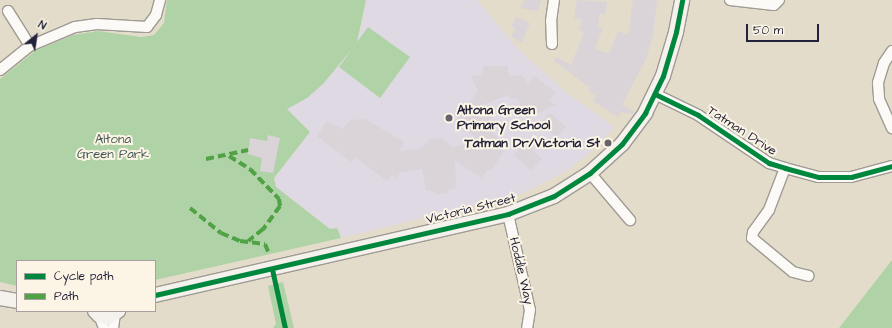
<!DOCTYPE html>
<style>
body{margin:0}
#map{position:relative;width:892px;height:328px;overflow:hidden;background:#e4dcca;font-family:"Architects Daughter",sans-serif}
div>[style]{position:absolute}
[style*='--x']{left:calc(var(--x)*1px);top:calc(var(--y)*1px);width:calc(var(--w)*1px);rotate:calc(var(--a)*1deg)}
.built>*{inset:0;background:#dfd9e3}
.green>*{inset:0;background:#afd3a6}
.building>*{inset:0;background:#dad3d8;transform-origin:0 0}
.roads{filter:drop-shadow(1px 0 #9f9b94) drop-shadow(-1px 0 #9f9b94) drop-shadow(0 1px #9f9b94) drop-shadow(0 -1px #9f9b94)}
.street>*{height:10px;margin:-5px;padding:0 5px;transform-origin:5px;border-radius:5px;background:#fbfaf7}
.secondary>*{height:14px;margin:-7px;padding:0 7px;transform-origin:7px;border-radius:7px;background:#f5f1ed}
.quiet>*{height:4px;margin-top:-2px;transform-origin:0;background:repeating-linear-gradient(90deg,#50a245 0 8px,transparent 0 12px)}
.cycleway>*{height:5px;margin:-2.5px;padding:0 2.5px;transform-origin:2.5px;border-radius:2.5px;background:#00873e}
.dots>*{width:11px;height:11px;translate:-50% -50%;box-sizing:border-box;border:2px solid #fcf5e5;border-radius:50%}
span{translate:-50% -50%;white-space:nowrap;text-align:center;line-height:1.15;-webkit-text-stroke:4px #fcf5e5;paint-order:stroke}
.poi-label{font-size:13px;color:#22223b;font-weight:700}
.left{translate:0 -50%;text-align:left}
.right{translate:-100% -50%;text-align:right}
.street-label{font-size:13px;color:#22223b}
.park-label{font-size:13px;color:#3f5552}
.legend{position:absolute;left:16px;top:260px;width:140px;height:52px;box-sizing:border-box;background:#fcf5e5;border:1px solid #a5a1a1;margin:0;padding:5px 7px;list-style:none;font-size:12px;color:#22223b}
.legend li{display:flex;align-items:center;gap:8px;height:20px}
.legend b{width:20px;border:1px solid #a5a1a1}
.north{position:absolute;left:16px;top:16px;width:40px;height:40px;-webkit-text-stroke:3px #fcf5e5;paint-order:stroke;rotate:30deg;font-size:11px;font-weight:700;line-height:16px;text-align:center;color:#22223b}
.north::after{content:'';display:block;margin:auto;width:14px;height:18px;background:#22223b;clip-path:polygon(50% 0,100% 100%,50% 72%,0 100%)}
.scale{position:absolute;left:746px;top:24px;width:73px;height:18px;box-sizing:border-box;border:2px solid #22223b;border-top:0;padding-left:5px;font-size:12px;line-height:14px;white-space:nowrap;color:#22223b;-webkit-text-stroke:3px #fcf5e5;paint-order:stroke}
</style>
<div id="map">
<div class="built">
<div style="clip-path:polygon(366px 0,477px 0,521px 52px,567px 93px,614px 127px,593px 150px,566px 171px,521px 194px,341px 238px,337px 228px,330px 229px,276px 187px,274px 178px,310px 132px,287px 109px,307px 98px,361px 30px)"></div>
</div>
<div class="green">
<div style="clip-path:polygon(167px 0,366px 0,357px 42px,368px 27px,410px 57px,380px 98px,339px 67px,352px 49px,323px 84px,307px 98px,287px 109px,310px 132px,274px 178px,276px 187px,330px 229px,337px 228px,341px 238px,155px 280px,155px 261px,17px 261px,17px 286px,0 282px,0 79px,35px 51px,73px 35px,98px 31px,141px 37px,154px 35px,164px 23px)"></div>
<div style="clip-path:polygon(892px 260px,892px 328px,839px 328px)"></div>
<div style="clip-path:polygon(283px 282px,294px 328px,273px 328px,276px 324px,268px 286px)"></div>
</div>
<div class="building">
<div style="clip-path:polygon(525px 0,541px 0,538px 11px,520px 8px)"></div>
<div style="clip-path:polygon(577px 0,607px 2px,605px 14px,600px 13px,598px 26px,603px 28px,595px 49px,609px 54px,618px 31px,628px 35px,633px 0,657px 0,653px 36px,646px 59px,622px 105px,635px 112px,633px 114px,621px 112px,618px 117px,593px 101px,596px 96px,588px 91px,590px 88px,554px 61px,557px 57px,571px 65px,584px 32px,579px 30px,582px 20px,574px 18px)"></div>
<div style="clip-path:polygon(516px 17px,530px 23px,522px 43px,511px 37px,515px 28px,511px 26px)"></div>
<div style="clip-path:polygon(483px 66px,508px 66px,509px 76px,521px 75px,529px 84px,534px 76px,556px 93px,549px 100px,556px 105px,527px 118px,517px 98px,511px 99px,508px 95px,479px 106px,492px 116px,486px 125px,506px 148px,491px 171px,489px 169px,481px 178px,455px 160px,456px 188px,449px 189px,448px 193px,436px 195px,435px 192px,426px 190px,422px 169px,401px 172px,396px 178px,392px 175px,387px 181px,355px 157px,351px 162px,317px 136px,327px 121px,343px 129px,350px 120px,365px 119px,404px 142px,400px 151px,421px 148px,430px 139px,442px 138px,452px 147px,468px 144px,475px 136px,455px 122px,478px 91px,471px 76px,483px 75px)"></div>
<div style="left:550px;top:113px;width:21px;height:14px;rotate:41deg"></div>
<div style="clip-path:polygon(268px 135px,280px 138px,273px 173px,260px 171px,262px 158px,248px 154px,250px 138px,267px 141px)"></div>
<div style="left:525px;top:143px;width:23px;height:16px;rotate:43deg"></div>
</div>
<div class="roads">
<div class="street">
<div style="--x:730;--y:0;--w:44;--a:6.5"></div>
<div style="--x:774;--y:5;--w:7;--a:-45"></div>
<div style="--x:8;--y:11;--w:41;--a:57.8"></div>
<div style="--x:552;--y:44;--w:23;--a:-92"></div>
<div style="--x:551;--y:21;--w:21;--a:-82"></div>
<div style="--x:892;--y:51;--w:14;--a:124"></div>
<div style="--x:884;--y:63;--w:21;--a:107"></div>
<div style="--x:878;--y:83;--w:16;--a:86"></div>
<div style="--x:879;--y:99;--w:32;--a:66"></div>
<div style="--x:0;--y:70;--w:38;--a:-39"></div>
<div style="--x:30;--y:46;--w:49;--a:-22.9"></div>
<div style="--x:75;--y:27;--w:22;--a:-8"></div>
<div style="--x:97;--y:24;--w:50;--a:3.4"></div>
<div style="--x:147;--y:27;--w:15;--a:-53"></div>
<div style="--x:156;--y:15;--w:16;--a:-75"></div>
<div style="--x:655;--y:94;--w:48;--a:26"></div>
<div style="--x:698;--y:115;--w:86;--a:34.1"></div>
<div style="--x:769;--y:163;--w:17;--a:17"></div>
<div style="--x:785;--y:168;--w:35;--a:15"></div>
<div style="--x:819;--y:177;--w:32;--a:0"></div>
<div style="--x:851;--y:177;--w:42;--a:-15"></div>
<div style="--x:785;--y:168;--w:45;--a:110.9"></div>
<div style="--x:769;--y:210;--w:27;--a:126"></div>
<div style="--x:753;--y:232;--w:6;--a:99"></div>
<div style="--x:752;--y:238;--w:53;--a:39.7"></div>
<div style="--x:793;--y:272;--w:16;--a:14"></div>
<div style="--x:590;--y:173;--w:62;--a:49.6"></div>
<div style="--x:508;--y:214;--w:98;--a:77.1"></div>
<div style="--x:530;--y:310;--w:18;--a:99"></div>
<div style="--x:99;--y:315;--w:14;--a:69"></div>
<div style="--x:113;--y:328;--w:14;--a:-82"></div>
</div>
<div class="secondary">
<div style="--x:155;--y:295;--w:362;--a:-12.9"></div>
<div style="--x:508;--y:214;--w:49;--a:-21.4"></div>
<div style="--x:554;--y:196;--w:43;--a:-32.6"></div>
<div style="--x:590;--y:173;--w:43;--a:-42.2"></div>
<div style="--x:622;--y:144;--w:39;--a:-53"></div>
<div style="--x:645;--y:113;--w:41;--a:-64.1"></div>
<div style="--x:663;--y:76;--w:46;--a:-73.5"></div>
<div style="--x:676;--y:32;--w:33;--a:-79"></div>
<div style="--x:0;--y:298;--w:17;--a:10"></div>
<div style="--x:95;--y:311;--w:6;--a:45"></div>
<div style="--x:99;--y:315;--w:9;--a:13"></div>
<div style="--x:108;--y:317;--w:12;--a:-31"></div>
</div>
</div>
<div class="quiet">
<div style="--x:229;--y:156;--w:25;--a:32"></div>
<div style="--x:250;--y:169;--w:42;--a:46"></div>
<div style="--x:279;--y:199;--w:7;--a:82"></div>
<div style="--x:280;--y:206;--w:29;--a:126"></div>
<div style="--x:263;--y:229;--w:19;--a:141"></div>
<div style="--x:206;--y:159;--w:43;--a:-12.1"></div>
<div style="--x:190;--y:208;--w:40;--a:39"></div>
<div style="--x:221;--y:233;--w:21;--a:23"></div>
<div style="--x:240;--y:241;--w:25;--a:7"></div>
<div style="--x:265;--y:244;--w:11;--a:68"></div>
</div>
<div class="cycleway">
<div style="--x:655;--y:94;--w:48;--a:26"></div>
<div style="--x:698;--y:115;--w:86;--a:34.1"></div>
<div style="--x:769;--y:163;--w:17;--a:17"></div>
<div style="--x:785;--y:168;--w:35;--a:15"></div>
<div style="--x:819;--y:177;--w:32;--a:0"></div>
<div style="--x:851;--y:177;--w:42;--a:-15"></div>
<div style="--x:272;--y:269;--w:60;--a:77.6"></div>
<div style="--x:155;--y:295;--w:362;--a:-12.9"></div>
<div style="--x:508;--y:214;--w:49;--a:-21.4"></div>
<div style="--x:554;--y:196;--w:43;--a:-32.6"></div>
<div style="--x:590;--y:173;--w:43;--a:-42.2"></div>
<div style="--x:622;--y:144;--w:39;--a:-53"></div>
<div style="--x:645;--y:113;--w:41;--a:-64.1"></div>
<div style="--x:663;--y:76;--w:46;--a:-73.5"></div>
<div style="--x:676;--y:32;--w:33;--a:-79"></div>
</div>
<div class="dots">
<div style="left:449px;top:118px;background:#66636d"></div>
<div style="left:608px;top:143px;background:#66636d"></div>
</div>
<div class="poi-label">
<span class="left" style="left:457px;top:118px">Altona Green<br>Primary School</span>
<span class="right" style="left:600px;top:143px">Tatman Dr/Victoria St</span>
</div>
<div class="street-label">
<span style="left:742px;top:131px;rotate:33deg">Tatman Drive</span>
<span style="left:471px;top:209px;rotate:-14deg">Victoria Street</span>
<span style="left:521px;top:271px;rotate:77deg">Hoddle Way</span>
</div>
<div class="park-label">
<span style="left:113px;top:147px">Altona<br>Green Park</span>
</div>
<ul class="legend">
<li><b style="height:5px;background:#00873e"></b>Cycle path</li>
<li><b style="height:5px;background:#50a245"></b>Path</li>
</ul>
<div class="north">N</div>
<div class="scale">50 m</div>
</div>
